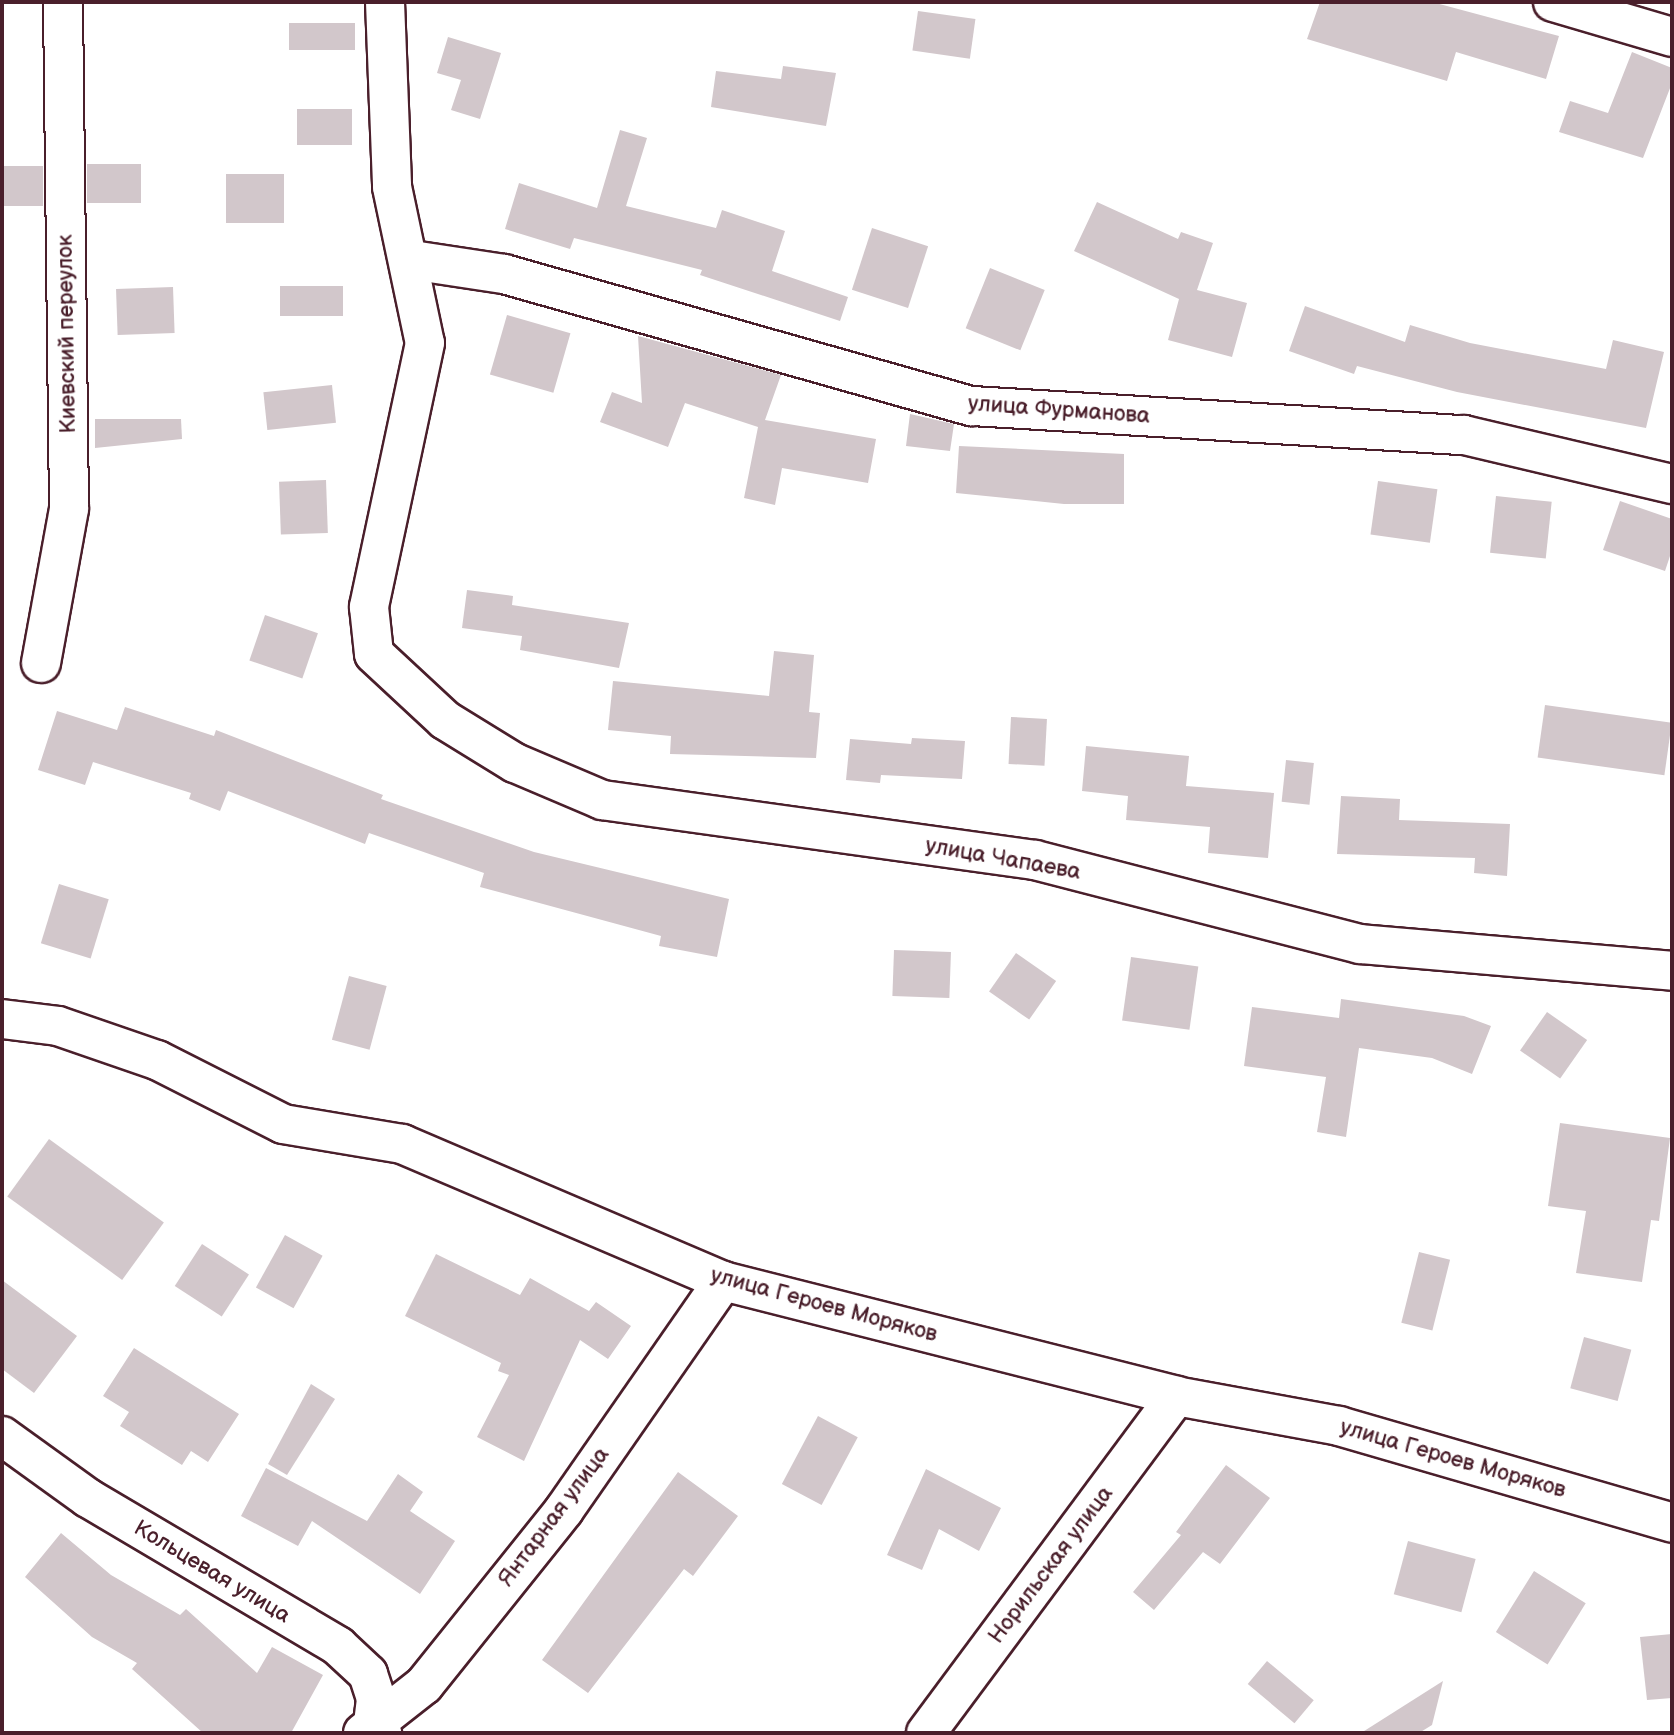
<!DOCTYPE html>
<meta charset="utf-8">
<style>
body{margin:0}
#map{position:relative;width:1674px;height:1735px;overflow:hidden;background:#fff;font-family:"Balsamiq Sans",sans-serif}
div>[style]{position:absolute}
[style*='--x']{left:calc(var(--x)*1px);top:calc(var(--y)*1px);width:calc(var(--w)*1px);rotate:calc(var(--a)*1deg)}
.building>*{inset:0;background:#d2c7cb;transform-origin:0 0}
.roads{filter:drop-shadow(2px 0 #4a1f2b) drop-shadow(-2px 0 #4a1f2b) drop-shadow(0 2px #4a1f2b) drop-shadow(0 -2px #4a1f2b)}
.street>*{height:38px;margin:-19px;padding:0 19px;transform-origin:19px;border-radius:19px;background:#fff}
span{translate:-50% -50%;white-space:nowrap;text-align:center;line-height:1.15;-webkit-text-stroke:6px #fff;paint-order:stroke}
.street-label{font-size:22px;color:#4a1f2b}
.frame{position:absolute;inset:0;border:4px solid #4a1f2b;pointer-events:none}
</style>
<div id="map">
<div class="building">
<div style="clip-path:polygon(1320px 2px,1432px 2px,1559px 36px,1546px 79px,1456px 52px,1447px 81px,1307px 39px)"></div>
<div style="left:918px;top:11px;width:58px;height:40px;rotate:8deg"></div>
<div style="left:289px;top:23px;width:66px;height:27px"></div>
<div style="clip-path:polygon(448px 37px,501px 53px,480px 119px,451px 110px,461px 80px,437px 73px)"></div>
<div style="clip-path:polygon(1632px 52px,1672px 68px,1672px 83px,1643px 158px,1559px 132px,1570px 101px,1608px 113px)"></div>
<div style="clip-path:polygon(783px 66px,836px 73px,826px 126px,711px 107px,716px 71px,781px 79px)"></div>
<div style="left:297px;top:109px;width:55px;height:36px"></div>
<div style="clip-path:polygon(620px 130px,647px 138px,626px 206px,716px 228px,722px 210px,785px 231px,772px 271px,848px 297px,840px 321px,700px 275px,702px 270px,574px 238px,570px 249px,505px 229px,519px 183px,597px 208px)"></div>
<div style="left:141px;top:164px;width:39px;height:54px;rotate:90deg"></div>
<div style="left:43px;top:166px;width:40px;height:41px;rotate:90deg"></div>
<div style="left:284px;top:174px;width:49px;height:58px;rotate:90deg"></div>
<div style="clip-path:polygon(1097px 202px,1178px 239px,1181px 232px,1213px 243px,1197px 290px,1247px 303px,1232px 357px,1168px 340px,1179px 299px,1074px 251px)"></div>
<div style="left:872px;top:228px;width:59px;height:65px;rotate:18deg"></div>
<div style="left:990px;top:268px;width:59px;height:65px;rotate:22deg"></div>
<div style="left:280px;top:286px;width:63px;height:30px"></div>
<div style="left:173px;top:287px;width:46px;height:57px;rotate:88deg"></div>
<div style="clip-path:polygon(1305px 306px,1405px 342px,1410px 325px,1470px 343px,1606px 369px,1613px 340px,1664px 352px,1646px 428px,1457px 392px,1357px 366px,1354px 374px,1289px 351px)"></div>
<div style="left:507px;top:315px;width:66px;height:62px;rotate:16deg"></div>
<div style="clip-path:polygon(638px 336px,781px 375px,765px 420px,876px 439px,868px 483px,782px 468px,775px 505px,744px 498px,758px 427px,685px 403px,668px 447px,600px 422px,612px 392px,642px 403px)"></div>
<div style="left:332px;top:385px;width:38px;height:69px;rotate:84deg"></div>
<div style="clip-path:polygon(910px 414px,954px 424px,950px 451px,906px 446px)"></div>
<div style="clip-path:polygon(95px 419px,181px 419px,182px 439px,95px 448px)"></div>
<div style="clip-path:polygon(959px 446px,1124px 454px,1124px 504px,1064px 504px,956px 493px)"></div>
<div style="left:326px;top:480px;width:53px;height:47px;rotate:88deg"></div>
<div style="left:1378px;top:481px;width:60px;height:54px;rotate:8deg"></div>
<div style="left:1496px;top:496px;width:56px;height:57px;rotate:6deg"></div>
<div style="clip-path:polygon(1620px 501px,1672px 519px,1672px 550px,1665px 571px,1603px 550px)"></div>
<div style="clip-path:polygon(467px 590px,513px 596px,512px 605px,629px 623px,619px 668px,520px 650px,522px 636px,462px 628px)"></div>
<div style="left:265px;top:615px;width:56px;height:48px;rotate:19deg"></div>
<div style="clip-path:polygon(774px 651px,814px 655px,809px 712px,820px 713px,816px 758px,670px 754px,671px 736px,608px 730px,613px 681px,769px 696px)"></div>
<div style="left:1545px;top:705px;width:128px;height:53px;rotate:8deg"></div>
<div style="clip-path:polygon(125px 707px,214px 736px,216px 730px,383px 795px,381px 799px,534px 852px,729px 899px,717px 957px,659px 946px,661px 936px,480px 887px,484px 873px,369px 833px,365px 844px,228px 791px,220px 811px,189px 799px,191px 793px,93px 762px,85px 785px,38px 770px,57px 711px,117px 730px)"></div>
<div style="left:1011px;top:717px;width:36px;height:47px;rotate:3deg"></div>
<div style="clip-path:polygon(912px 738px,965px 741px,962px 779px,881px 775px,880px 783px,846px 780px,850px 739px,911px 744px)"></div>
<div style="clip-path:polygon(1086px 746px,1189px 756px,1186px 786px,1274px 793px,1268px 858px,1208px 853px,1210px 827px,1126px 820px,1128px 796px,1082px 791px)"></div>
<div style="left:1286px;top:760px;width:28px;height:42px;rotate:6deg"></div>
<div style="clip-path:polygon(1341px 796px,1400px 799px,1399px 820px,1510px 824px,1507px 876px,1474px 873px,1475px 858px,1337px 854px)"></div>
<div style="left:59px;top:884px;width:52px;height:62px;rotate:17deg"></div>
<div style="left:894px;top:950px;width:57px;height:46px;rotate:2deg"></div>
<div style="left:1016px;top:953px;width:49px;height:47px;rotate:35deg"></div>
<div style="left:1131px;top:957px;width:68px;height:64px;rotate:8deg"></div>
<div style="left:349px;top:976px;width:39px;height:66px;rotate:15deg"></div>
<div style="clip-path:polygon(1341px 999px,1464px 1016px,1491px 1026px,1472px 1074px,1432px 1058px,1359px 1048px,1346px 1137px,1317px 1132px,1326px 1077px,1244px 1066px,1252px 1007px,1339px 1018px)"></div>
<div style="left:1547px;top:1012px;width:49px;height:47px;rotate:35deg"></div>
<div style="clip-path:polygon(1560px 1123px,1670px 1138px,1659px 1221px,1651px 1220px,1642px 1282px,1576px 1273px,1586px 1211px,1548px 1206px)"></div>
<div style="left:49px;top:1139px;width:142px;height:71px;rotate:36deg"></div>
<div style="left:285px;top:1235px;width:43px;height:60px;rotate:29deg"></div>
<div style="left:202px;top:1244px;width:56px;height:50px;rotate:33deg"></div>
<div style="left:1419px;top:1252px;width:32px;height:73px;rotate:14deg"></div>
<div style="clip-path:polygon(436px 1254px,520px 1295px,530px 1278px,589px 1311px,596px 1302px,631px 1326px,608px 1359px,580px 1340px,524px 1461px,477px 1437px,509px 1375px,498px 1371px,501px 1363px,405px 1316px)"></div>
<div style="clip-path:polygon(2px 1280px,77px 1336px,34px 1393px,2px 1369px)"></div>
<div style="left:1584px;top:1337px;width:49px;height:53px;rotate:15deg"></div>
<div style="clip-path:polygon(134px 1348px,239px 1414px,208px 1462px,191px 1451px,182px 1465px,120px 1426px,129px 1412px,103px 1396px)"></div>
<div style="clip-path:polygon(311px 1384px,335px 1399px,287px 1475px,268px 1464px)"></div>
<div style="left:818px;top:1416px;width:45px;height:77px;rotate:28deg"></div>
<div style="clip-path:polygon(1226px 1465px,1270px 1498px,1220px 1564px,1203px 1552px,1154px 1610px,1133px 1592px,1181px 1535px,1176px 1532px)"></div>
<div style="clip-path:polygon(266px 1468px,367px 1521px,398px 1474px,423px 1492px,410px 1511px,455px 1541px,420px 1594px,312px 1521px,298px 1546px,241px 1516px)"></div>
<div style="clip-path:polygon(926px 1469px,1001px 1508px,979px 1551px,939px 1529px,922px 1570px,887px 1555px)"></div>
<div style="clip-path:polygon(678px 1472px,738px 1516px,693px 1576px,684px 1569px,588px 1693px,542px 1660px)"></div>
<div style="clip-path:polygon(61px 1533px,111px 1575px,180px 1615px,186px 1609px,257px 1673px,272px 1647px,323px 1675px,291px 1733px,203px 1733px,132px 1669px,137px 1663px,92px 1637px,25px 1577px)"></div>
<div style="left:1408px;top:1541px;width:70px;height:55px;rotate:15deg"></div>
<div style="left:1534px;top:1571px;width:61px;height:72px;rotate:32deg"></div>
<div style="clip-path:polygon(1672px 1634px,1672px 1698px,1647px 1700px,1640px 1637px)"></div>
<div style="left:1267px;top:1661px;width:61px;height:30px;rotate:40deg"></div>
<div style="clip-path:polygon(1443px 1681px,1432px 1725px,1419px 1733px,1361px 1733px)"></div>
</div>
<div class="roads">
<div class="street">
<div style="--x:385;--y:2;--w:185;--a:87.8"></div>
<div style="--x:392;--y:187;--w:159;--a:78.1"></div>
<div style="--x:425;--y:343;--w:270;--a:102"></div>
<div style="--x:369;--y:607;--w:47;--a:83.9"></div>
<div style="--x:374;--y:654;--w:97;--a:42.9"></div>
<div style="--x:445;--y:720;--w:82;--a:31.6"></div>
<div style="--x:515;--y:763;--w:95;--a:23"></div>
<div style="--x:602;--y:800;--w:437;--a:7.9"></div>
<div style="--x:1035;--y:860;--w:336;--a:14.5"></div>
<div style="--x:1360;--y:944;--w:313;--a:4.9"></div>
<div style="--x:1553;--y:2;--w:124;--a:16.4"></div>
<div style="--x:411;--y:260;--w:94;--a:8.6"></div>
<div style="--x:504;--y:274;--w:486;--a:15.8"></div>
<div style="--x:972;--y:406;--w:493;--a:3.4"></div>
<div style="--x:1464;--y:435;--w:214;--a:13.3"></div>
<div style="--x:41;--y:663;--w:157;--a:-79.7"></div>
<div style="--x:69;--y:509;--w:507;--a:-90.68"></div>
<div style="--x:2;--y:1019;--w:56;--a:7.1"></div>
<div style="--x:58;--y:1026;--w:105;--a:19"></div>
<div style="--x:157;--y:1060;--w:141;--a:26.9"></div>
<div style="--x:283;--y:1124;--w:121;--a:9.5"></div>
<div style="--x:402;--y:1144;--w:349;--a:23.1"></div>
<div style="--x:723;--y:1281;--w:467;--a:14.2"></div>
<div style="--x:1176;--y:1396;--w:166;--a:10.4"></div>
<div style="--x:1339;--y:1426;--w:347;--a:16.2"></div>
<div style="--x:2;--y:1436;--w:106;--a:35.8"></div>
<div style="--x:88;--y:1498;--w:291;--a:30.6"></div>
<div style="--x:338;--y:1646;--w:41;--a:43"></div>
<div style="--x:368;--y:1674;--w:26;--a:72"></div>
<div style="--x:376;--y:1699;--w:25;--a:97"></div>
<div style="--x:373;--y:1724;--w:13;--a:45"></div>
<div style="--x:363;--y:1733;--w:78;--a:-38.2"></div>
<div style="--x:424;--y:1685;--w:224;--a:-51.3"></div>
<div style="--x:564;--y:1510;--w:279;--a:-55.2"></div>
<div style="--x:926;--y:1733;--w:420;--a:-53.4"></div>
</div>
</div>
<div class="street-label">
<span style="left:67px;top:334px;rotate:-91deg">Киевский переулок</span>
<span style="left:1059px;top:410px;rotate:4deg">улица Фурманова</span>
<span style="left:1003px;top:859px;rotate:10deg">улица Чапаева</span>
<span style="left:824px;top:1305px;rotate:15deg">улица Героев Моряков</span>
<span style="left:1453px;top:1459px;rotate:16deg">улица Героев Моряков</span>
<span style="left:554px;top:1517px;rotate:-53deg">Янтарная улица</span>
<span style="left:1051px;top:1565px;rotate:-53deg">Норильская улица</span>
<span style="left:212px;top:1572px;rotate:31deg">Кольцевая улица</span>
</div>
<div class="frame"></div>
</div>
